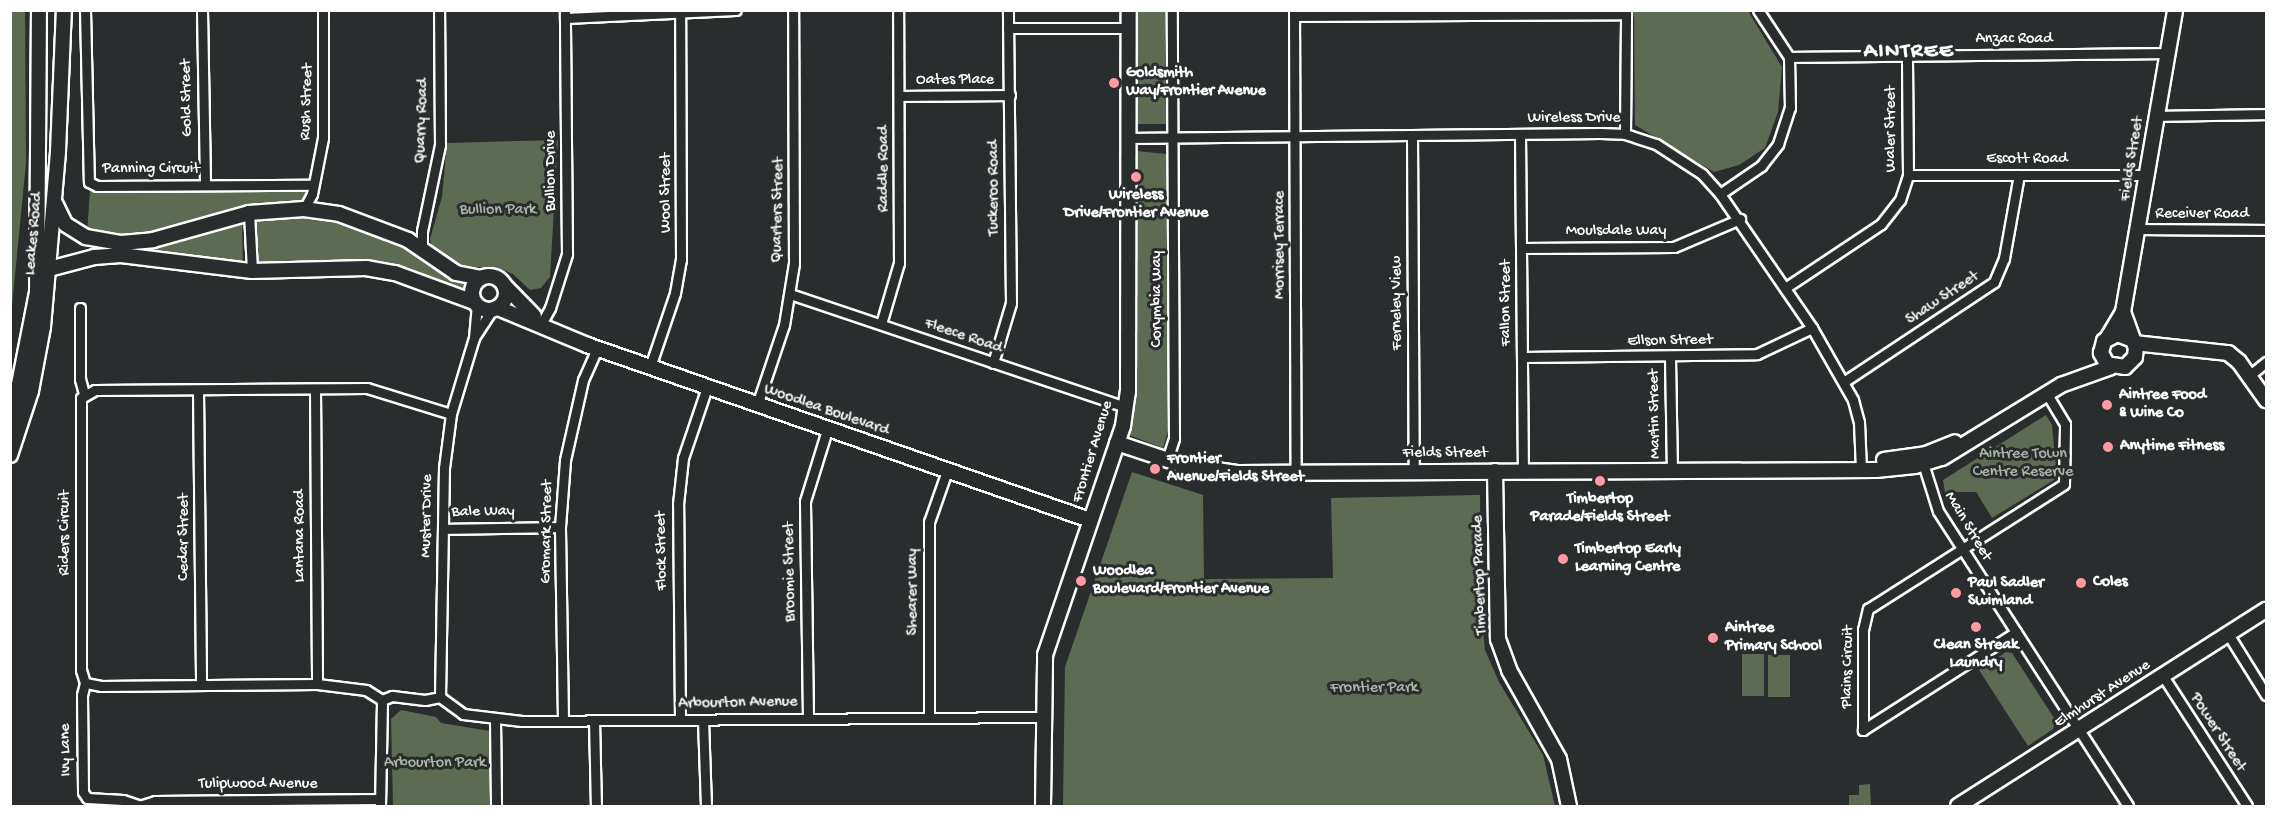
<!DOCTYPE html>
<style>
body{margin:0}
#map{position:relative;width:2277px;height:817px;overflow:hidden;background:#2a2d2e;font-family:"Gochi Hand",sans-serif}
div>[style]{position:absolute}
[style*='--x']{left:calc(var(--x)*1px);top:calc(var(--y)*1px);width:calc(var(--w)*1px);rotate:calc(var(--a)*1deg)}
.green>*{inset:0;background:#5e6b53;transform-origin:0 0}
.roads{filter:drop-shadow(2px 0 #fff) drop-shadow(-2px 0 #fff) drop-shadow(0 2px #fff) drop-shadow(0 -2px #fff)}
.street>*{height:9px;margin:-4.5px;padding:0 4.5px;transform-origin:4.5px;border-radius:4.5px;background:#2a2d2e}
.secondary>*{height:14px;margin:-7px;padding:0 7px;transform-origin:7px;border-radius:7px;background:#2a2d2e}
.secondary>.ring{margin:-7px;padding:0;box-sizing:content-box;background:none;border:14px solid #2a2d2e;border-radius:50%}
.dots>*{width:16px;height:16px;translate:-50% -50%;box-sizing:border-box;border:3px solid #2a2d2e;border-radius:50%}
span{translate:-50% -50%;white-space:nowrap;text-align:center;line-height:1.15;-webkit-text-stroke:6px #2a2d2e;paint-order:stroke}
.street-label{font-size:16px;color:#fff}
.poi-label{font-size:16px;color:#fff;font-weight:700}
.left{translate:0 -50%;text-align:left}
.park-label{font-size:16px;color:#aeb5a9}
.district-label{font-size:22px;color:#fff;font-weight:700;letter-spacing:1.5px}
.frame{position:absolute;inset:0;border:12px solid #fff;pointer-events:none}
</style>
<div id="map">
<div class="green">
<div style="clip-path:polygon(25px 11px,26px 163px,11px 316px,10px 11px)"></div>
<div style="left:1138px;top:11px;width:28px;height:113px"></div>
<div style="clip-path:polygon(1634px 11px,1748px 11px,1782px 67px,1778px 112px,1765px 148px,1739px 165px,1714px 172px,1635px 125px)"></div>
<div style="clip-path:polygon(558px 140px,550px 277px,541px 288px,530px 290px,513px 274px,498px 268px,456px 266px,432px 247px,430px 239px,442px 197px,447px 143px)"></div>
<div style="clip-path:polygon(1137px 151px,1166px 154px,1168px 431px,1163px 448px,1129px 435px,1136px 400px)"></div>
<div style="clip-path:polygon(308px 189px,303px 205px,264px 205px,227px 211px,153px 234px,121px 238px,87px 234px,90px 191px)"></div>
<div style="clip-path:polygon(279px 213px,338px 217px,414px 250px,468px 282px,464px 292px,395px 269px,258px 266px,255px 215px)"></div>
<div style="clip-path:polygon(242px 220px,243px 266px,97px 251px,98px 245px)"></div>
<div style="clip-path:polygon(2046px 415px,2052px 425px,2057px 478px,1992px 518px,1976px 492px,1945px 492px,1943px 480px)"></div>
<div style="clip-path:polygon(1132px 472px,1203px 495px,1204px 579px,1333px 578px,1331px 498px,1480px 495px,1481px 610px,1485px 650px,1499px 682px,1543px 755px,1555px 806px,1063px 806px,1065px 667px)"></div>
<div style="clip-path:polygon(2006px 652px,2012px 653px,2056px 721px,2053px 729px,2028px 746px,1979px 670px)"></div>
<div style="left:1742px;top:654px;width:22px;height:42px"></div>
<div style="left:1768px;top:655px;width:22px;height:42px"></div>
<div style="clip-path:polygon(401px 710px,436px 717px,441px 723px,490px 731px,491px 806px,393px 806px,391px 719px)"></div>
<div style="clip-path:polygon(1870px 784px,1871px 806px,1849px 806px,1849px 795px,1859px 795px,1859px 785px)"></div>
</div>
<div class="roads">
<div class="street">
<div style="--x:85;--y:10;--w:172;--a:88.7"></div>
<div style="--x:89;--y:182;--w:9;--a:27"></div>
<div style="--x:97;--y:186;--w:216;--a:-0.3"></div>
<div style="--x:202;--y:10;--w:175;--a:89"></div>
<div style="--x:1294;--y:10;--w:463;--a:89.8"></div>
<div style="--x:1294;--y:16;--w:332;--a:-0.3"></div>
<div style="--x:565;--y:18;--w:171;--a:-2.7"></div>
<div style="--x:1008;--y:28;--w:118;--a:0"></div>
<div style="--x:1789;--y:57;--w:378;--a:-0.6"></div>
<div style="--x:900;--y:96;--w:110;--a:-0.5"></div>
<div style="--x:2156;--y:116;--w:110;--a:-1"></div>
<div style="--x:1520;--y:134;--w:337;--a:89.5"></div>
<div style="--x:1625;--y:134;--w:124;--a:-89.5"></div>
<div style="--x:1412;--y:135;--w:335;--a:89.7"></div>
<div style="--x:1128;--y:138;--w:472;--a:-0.6"></div>
<div style="--x:1600;--y:133;--w:25;--a:2"></div>
<div style="--x:1625;--y:134;--w:33;--a:18"></div>
<div style="--x:1656;--y:144;--w:55;--a:33.1"></div>
<div style="--x:1702;--y:174;--w:27;--a:48"></div>
<div style="--x:1720;--y:194;--w:163;--a:55.5"></div>
<div style="--x:1812;--y:328;--w:83;--a:60.3"></div>
<div style="--x:1853;--y:400;--w:23;--a:75"></div>
<div style="--x:1859;--y:422;--w:48;--a:87.6"></div>
<div style="--x:1908;--y:175;--w:239;--a:0"></div>
<div style="--x:1720;--y:194;--w:50;--a:-34.3"></div>
<div style="--x:1761;--y:166;--w:28;--a:-52"></div>
<div style="--x:1778;--y:144;--w:38;--a:-72"></div>
<div style="--x:1790;--y:108;--w:51;--a:-91.1"></div>
<div style="--x:1789;--y:57;--w:56;--a:-123.4"></div>
<div style="--x:304;--y:209;--w:17;--a:-62"></div>
<div style="--x:312;--y:194;--w:57;--a:-78.9"></div>
<div style="--x:323;--y:138;--w:128;--a:-90"></div>
<div style="--x:249;--y:213;--w:58;--a:87"></div>
<div style="--x:2138;--y:229;--w:128;--a:0.4"></div>
<div style="--x:1522;--y:248;--w:152;--a:-0.4"></div>
<div style="--x:1674;--y:247;--w:72;--a:-23"></div>
<div style="--x:422;--y:249;--w:18;--a:-90"></div>
<div style="--x:422;--y:231;--w:88;--a:-78.2"></div>
<div style="--x:440;--y:145;--w:135;--a:-90.4"></div>
<div style="--x:1785;--y:288;--w:115;--a:-33.7"></div>
<div style="--x:1881;--y:224;--w:31;--a:-52"></div>
<div style="--x:1900;--y:200;--w:26;--a:-72"></div>
<div style="--x:1908;--y:175;--w:119;--a:-90.5"></div>
<div style="--x:790;--y:294;--w:354;--a:18.6"></div>
<div style="--x:80;--y:308;--w:71;--a:90"></div>
<div style="--x:80;--y:379;--w:16;--a:75"></div>
<div style="--x:881;--y:324;--w:64;--a:-73.6"></div>
<div style="--x:899;--y:263;--w:253;--a:-90.2"></div>
<div style="--x:540;--y:326;--w:21;--a:-61"></div>
<div style="--x:550;--y:308;--w:57;--a:-72.5"></div>
<div style="--x:567;--y:254;--w:244;--a:-90.5"></div>
<div style="--x:475;--y:336;--w:31;--a:-57"></div>
<div style="--x:1523;--y:357;--w:234;--a:-0.7"></div>
<div style="--x:1757;--y:354;--w:61;--a:-25.3"></div>
<div style="--x:1670;--y:358;--w:112;--a:89"></div>
<div style="--x:993;--y:363;--w:63;--a:-73.3"></div>
<div style="--x:1011;--y:303;--w:293;--a:-90.6"></div>
<div style="--x:650;--y:367;--w:78;--a:-71.3"></div>
<div style="--x:675;--y:293;--w:34;--a:-80"></div>
<div style="--x:681;--y:260;--w:246;--a:-90.2"></div>
<div style="--x:2250;--y:375;--w:21;--a:-39"></div>
<div style="--x:1845;--y:381;--w:179;--a:-33.6"></div>
<div style="--x:1994;--y:282;--w:26;--a:-67"></div>
<div style="--x:2004;--y:258;--w:84;--a:-79.8"></div>
<div style="--x:315;--y:389;--w:295;--a:89.6"></div>
<div style="--x:198;--y:390;--w:295;--a:89.4"></div>
<div style="--x:757;--y:405;--w:84;--a:-71.4"></div>
<div style="--x:784;--y:325;--w:63;--a:-80.8"></div>
<div style="--x:794;--y:263;--w:253;--a:-90.2"></div>
<div style="--x:1167;--y:460;--w:23;--a:-72"></div>
<div style="--x:1174;--y:438;--w:428;--a:-90.3"></div>
<div style="--x:1922;--y:460;--w:53;--a:72.6"></div>
<div style="--x:1938;--y:511;--w:351;--a:57.2"></div>
<div style="--x:443;--y:529;--w:117;--a:-1"></div>
<div style="--x:2016;--y:632;--w:182;--a:147.4"></div>
<div style="--x:1863;--y:730;--w:100;--a:-90"></div>
<div style="--x:1863;--y:630;--w:22;--a:-77"></div>
<div style="--x:1868;--y:609;--w:232;--a:-32.5"></div>
<div style="--x:2064;--y:484;--w:60;--a:-89"></div>
<div style="--x:2065;--y:424;--w:35;--a:-121"></div>
<div style="--x:2228;--y:634;--w:72;--a:58.1"></div>
<div style="--x:2163;--y:676;--w:155;--a:57.1"></div>
<div style="--x:85;--y:683;--w:12;--a:104"></div>
<div style="--x:82;--y:695;--w:97;--a:89.4"></div>
<div style="--x:83;--y:792;--w:7;--a:56"></div>
<div style="--x:87;--y:798;--w:36;--a:3"></div>
<div style="--x:123;--y:800;--w:18;--a:19"></div>
<div style="--x:440;--y:697;--w:29;--a:36"></div>
<div style="--x:463;--y:714;--w:59;--a:6.8"></div>
<div style="--x:522;--y:721;--w:520;--a:-0.44"></div>
<div style="--x:440;--y:697;--w:229;--a:-89"></div>
<div style="--x:444;--y:468;--w:54;--a:-82.6"></div>
<div style="--x:451;--y:414;--w:79;--a:-73.2"></div>
<div style="--x:474;--y:338;--w:33;--a:-85"></div>
<div style="--x:382;--y:700;--w:19;--a:-148"></div>
<div style="--x:366;--y:690;--w:49;--a:-173"></div>
<div style="--x:317;--y:684;--w:216;--a:179.5"></div>
<div style="--x:101;--y:686;--w:16;--a:-169"></div>
<div style="--x:85;--y:683;--w:14;--a:-107"></div>
<div style="--x:81;--y:670;--w:272;--a:-90"></div>
<div style="--x:81;--y:398;--w:16;--a:-30"></div>
<div style="--x:95;--y:390;--w:272;--a:-0.4"></div>
<div style="--x:367;--y:388;--w:88;--a:17.2"></div>
<div style="--x:382;--y:700;--w:11;--a:-22"></div>
<div style="--x:392;--y:696;--w:33;--a:7"></div>
<div style="--x:425;--y:700;--w:15;--a:-11"></div>
<div style="--x:929;--y:716;--w:194;--a:-90"></div>
<div style="--x:929;--y:522;--w:54;--a:-70.6"></div>
<div style="--x:808;--y:718;--w:217;--a:-90.8"></div>
<div style="--x:805;--y:501;--w:74;--a:-72.8"></div>
<div style="--x:495;--y:719;--w:87;--a:89.3"></div>
<div style="--x:680;--y:719;--w:215;--a:-90.5"></div>
<div style="--x:678;--y:504;--w:46;--a:-83.8"></div>
<div style="--x:683;--y:458;--w:75;--a:-71.3"></div>
<div style="--x:563;--y:720;--w:193;--a:-90.9"></div>
<div style="--x:560;--y:527;--w:67;--a:-85.7"></div>
<div style="--x:565;--y:460;--w:82;--a:-77.3"></div>
<div style="--x:583;--y:380;--w:34;--a:-66"></div>
<div style="--x:594;--y:720;--w:86;--a:88.7"></div>
<div style="--x:703;--y:720;--w:86;--a:88"></div>
<div style="--x:139;--y:806;--w:17;--a:-17"></div>
<div style="--x:155;--y:801;--w:224;--a:-0.5"></div>
<div style="--x:380;--y:806;--w:106;--a:-88.9"></div>
</div>
<div class="secondary">
<div style="--x:54;--y:201;--w:25;--a:64"></div>
<div style="--x:65;--y:224;--w:25;--a:32"></div>
<div style="--x:86;--y:237;--w:36;--a:10"></div>
<div style="--x:121;--y:243;--w:32;--a:-5"></div>
<div style="--x:153;--y:240;--w:100;--a:-15.7"></div>
<div style="--x:249;--y:213;--w:55;--a:-4.2"></div>
<div style="--x:304;--y:209;--w:35;--a:8"></div>
<div style="--x:339;--y:214;--w:74;--a:20.6"></div>
<div style="--x:408;--y:240;--w:58;--a:34.5"></div>
<div style="--x:456;--y:273;--w:25;--a:11"></div>
<div style="--x:49;--y:269;--w:47;--a:-14.9"></div>
<div style="--x:94;--y:257;--w:27;--a:-4"></div>
<div style="--x:121;--y:255;--w:132;--a:7"></div>
<div style="--x:252;--y:271;--w:114;--a:-1.5"></div>
<div style="--x:366;--y:268;--w:29;--a:10"></div>
<div style="--x:395;--y:273;--w:84;--a:20.2"></div>
<div class="ring" style="left:472px;top:276px;width:20px;height:20px"></div>
<div style="--x:504;--y:285;--w:43;--a:45.9"></div>
<div style="--x:498;--y:308;--w:96;--a:22.6"></div>
<div style="--x:587;--y:345;--w:533;--a:19.18"></div>
<div style="--x:2123;--y:312;--w:37;--a:70"></div>
<div style="--x:2136;--y:347;--w:10;--a:96"></div>
<div style="--x:2135;--y:357;--w:14;--a:135"></div>
<div style="--x:2125;--y:367;--w:18;--a:-171"></div>
<div style="--x:2107;--y:364;--w:13;--a:-119"></div>
<div style="--x:2101;--y:353;--w:12;--a:-76"></div>
<div style="--x:2104;--y:341;--w:15;--a:-28"></div>
<div style="--x:2117;--y:334;--w:15;--a:20"></div>
<div style="--x:2108;--y:337;--w:29;--a:-59"></div>
<div style="--x:2123;--y:312;--w:306;--a:-80.2"></div>
<div style="--x:2134;--y:343;--w:95;--a:6.1"></div>
<div style="--x:2228;--y:353;--w:14;--a:39"></div>
<div style="--x:2239;--y:362;--w:47;--a:54.6"></div>
<div style="--x:10;--y:430;--w:141;--a:-78.9"></div>
<div style="--x:37;--y:292;--w:282;--a:-89.6"></div>
<div style="--x:1117;--y:443;--w:70;--a:18.4"></div>
<div style="--x:1183;--y:465;--w:56;--a:8.3"></div>
<div style="--x:1238;--y:473;--w:638;--a:-0.27"></div>
<div style="--x:1876;--y:470;--w:39;--a:-6"></div>
<div style="--x:1915;--y:466;--w:28;--a:-17"></div>
<div style="--x:1942;--y:458;--w:140;--a:-31.5"></div>
<div style="--x:2061;--y:385;--w:53;--a:-19.8"></div>
<div style="--x:10;--y:455;--w:67;--a:-71.8"></div>
<div style="--x:31;--y:391;--w:65;--a:-79.4"></div>
<div style="--x:43;--y:327;--w:177;--a:-85.1"></div>
<div style="--x:58;--y:151;--w:141;--a:-87.6"></div>
<div style="--x:1884;--y:460;--w:42;--a:-8.1"></div>
<div style="--x:1926;--y:454;--w:31;--a:-22"></div>
<div style="--x:1495;--y:471;--w:168;--a:89"></div>
<div style="--x:1498;--y:639;--w:33;--a:70"></div>
<div style="--x:1509;--y:670;--w:102;--a:60.7"></div>
<div style="--x:1559;--y:759;--w:48;--a:78"></div>
<div style="--x:1043;--y:806;--w:151;--a:-89.2"></div>
<div style="--x:1045;--y:655;--w:242;--a:-71.2"></div>
<div style="--x:1123;--y:426;--w:34;--a:-82"></div>
<div style="--x:1128;--y:392;--w:382;--a:-89.9"></div>
<div style="--x:1958;--y:806;--w:365;--a:-32.5"></div>
</div>
</div>
<div class="dots">
<div style="left:1114px;top:83px;background:#ff9aa2"></div>
<div style="left:1136px;top:177px;background:#ff9aa2"></div>
<div style="left:2107px;top:405px;background:#ff9aa2"></div>
<div style="left:2108px;top:447px;background:#ff9aa2"></div>
<div style="left:1155px;top:469px;background:#ff9aa2"></div>
<div style="left:1600px;top:481px;background:#ff9aa2"></div>
<div style="left:1563px;top:559px;background:#ff9aa2"></div>
<div style="left:1081px;top:581px;background:#ff9aa2"></div>
<div style="left:2081px;top:583px;background:#ff9aa2"></div>
<div style="left:1956px;top:593px;background:#ff9aa2"></div>
<div style="left:1976px;top:627px;background:#ff9aa2"></div>
<div style="left:1713px;top:638px;background:#ff9aa2"></div>
</div>
<div class="street-label">
<span style="left:2014px;top:40px">Anzac Road</span>
<span style="left:955px;top:81px">Oates Place</span>
<span style="left:188px;top:98px;rotate:-91deg">Gold Street</span>
<span style="left:308px;top:102px;rotate:-88deg">Rush Street</span>
<span style="left:1574px;top:119px">Wireless Drive</span>
<span style="left:423px;top:121px;rotate:-88deg">Quarry Road</span>
<span style="left:1892px;top:129px;rotate:-90deg">Waler Street</span>
<span style="left:2133px;top:159px;rotate:-81deg">Fields Street</span>
<span style="left:2027px;top:160px">Escott Road</span>
<span style="left:885px;top:169px;rotate:-90deg">Raddle Road</span>
<span style="left:151px;top:170px">Panning Circuit</span>
<span style="left:552px;top:171px;rotate:-90deg">Bullion Drive</span>
<span style="left:995px;top:188px;rotate:-90deg">Tuckeroo Road</span>
<span style="left:667px;top:193px;rotate:-90deg">Wool Street</span>
<span style="left:779px;top:210px;rotate:-89deg">Quarters Street</span>
<span style="left:2202px;top:215px">Receiver Road</span>
<span style="left:1616px;top:232px">Moulsdale Way</span>
<span style="left:35px;top:234px;rotate:-85deg">Leakes Road</span>
<span style="left:1281px;top:245px;rotate:-90deg">Morrisey Terrace</span>
<span style="left:1158px;top:299px;rotate:-90deg">Corymbia Way</span>
<span style="left:1943px;top:299px;rotate:-34deg">Shaw Street</span>
<span style="left:1398px;top:303px;rotate:-90deg">Ferneley View</span>
<span style="left:1507px;top:303px;rotate:-90deg">Fallon Street</span>
<span style="left:963px;top:337px;rotate:19deg">Fleece Road</span>
<span style="left:1670px;top:342px;rotate:-1deg">Ellson Street</span>
<span style="left:826px;top:411px;rotate:19deg">Woodlea Boulevard</span>
<span style="left:1656px;top:414px;rotate:-91deg">Martin Street</span>
<span style="left:1094px;top:452px;rotate:-73deg">Frontier Avenue</span>
<span style="left:1445px;top:454px">Fields Street</span>
<span style="left:483px;top:513px;rotate:-1deg">Bale Way</span>
<span style="left:428px;top:516px;rotate:-89deg">Muster Drive</span>
<span style="left:1967px;top:527px;rotate:59deg">Main Street</span>
<span style="left:548px;top:532px;rotate:-89deg">Gromark Street</span>
<span style="left:66px;top:533px;rotate:-90deg">Riders Circuit</span>
<span style="left:301px;top:536px;rotate:-90deg">Lantana Road</span>
<span style="left:185px;top:537px;rotate:-90deg">Cedar Street</span>
<span style="left:663px;top:551px;rotate:-91deg">Flock Street</span>
<span style="left:791px;top:572px;rotate:-91deg">Broomie Street</span>
<span style="left:1481px;top:575px;rotate:-92deg">Timbertop Parade</span>
<span style="left:914px;top:592px;rotate:-90deg">Shearer Way</span>
<span style="left:1849px;top:667px;rotate:-89deg">Plains Circuit</span>
<span style="left:2103px;top:695px;rotate:-33deg">Elmhurst Avenue</span>
<span style="left:738px;top:704px;rotate:-1deg">Arbourton Avenue</span>
<span style="left:2217px;top:733px;rotate:57deg">Power Street</span>
<span style="left:67px;top:750px;rotate:-91deg">Ivy Lane</span>
<span style="left:258px;top:785px">Tulipwood Avenue</span>
</div>
<div class="poi-label">
<span class="left" style="left:1126px;top:83px">Goldsmith<br>Way/Frontier Avenue</span>
<span style="left:1136px;top:205px">Wireless<br>Drive/Frontier Avenue</span>
<span class="left" style="left:2119px;top:405px">Aintree Food<br>&amp; Wine Co</span>
<span class="left" style="left:2120px;top:447px">Anytime Fitness</span>
<span class="left" style="left:1167px;top:469px">Frontier<br>Avenue/Fields Street</span>
<span style="left:1600px;top:509px">Timbertop<br>Parade/Fields Street</span>
<span class="left" style="left:1575px;top:559px">Timbertop Early<br>Learning Centre</span>
<span class="left" style="left:1093px;top:581px">Woodlea<br>Boulevard/Frontier Avenue</span>
<span class="left" style="left:2093px;top:583px">Coles</span>
<span class="left" style="left:1968px;top:593px">Paul Sadler<br>Swimland</span>
<span class="left" style="left:1725px;top:638px">Aintree<br>Primary School</span>
<span style="left:1976px;top:655px">Clean Streak<br>Laundry</span>
</div>
<div class="park-label">
<span style="left:498px;top:211px">Bullion Park</span>
<span style="left:2023px;top:464px">Aintree Town<br>Centre Reserve</span>
<span style="left:1374px;top:689px">Frontier Park</span>
<span style="left:435px;top:764px">Arbourton Park</span>
</div>
<div class="district-label">
<span style="left:1909px;top:53px">AINTREE</span>
</div>
<div class="frame"></div>
</div>
